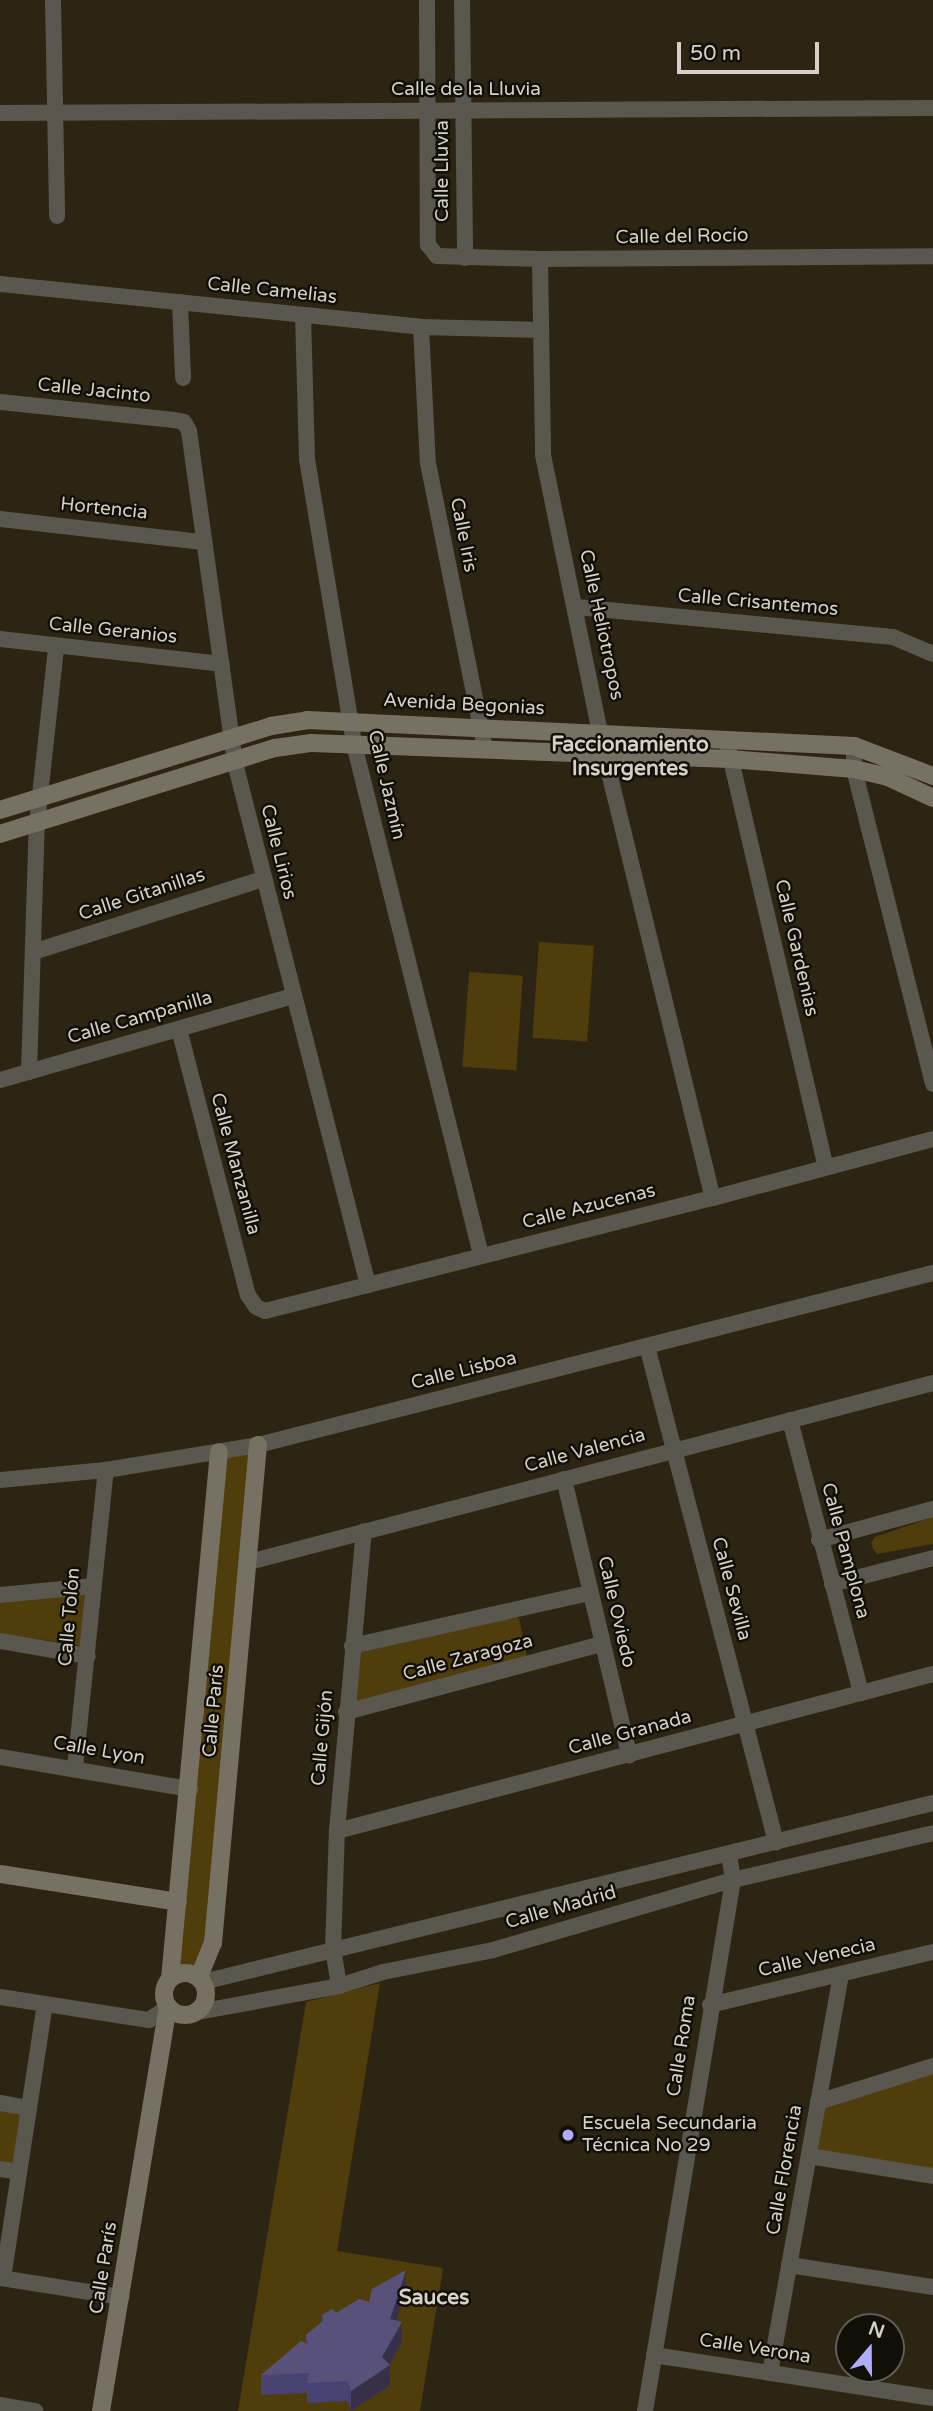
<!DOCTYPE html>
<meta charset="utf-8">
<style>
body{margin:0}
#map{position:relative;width:933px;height:2411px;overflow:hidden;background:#2d2514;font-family:"Varela Round",sans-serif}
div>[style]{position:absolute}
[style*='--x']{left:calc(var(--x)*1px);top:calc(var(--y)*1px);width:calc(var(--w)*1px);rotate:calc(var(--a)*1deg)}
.green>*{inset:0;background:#4f3d0c;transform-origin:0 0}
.street>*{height:16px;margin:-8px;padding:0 8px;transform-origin:8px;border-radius:8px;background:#5a574e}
.secondary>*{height:18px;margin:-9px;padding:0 9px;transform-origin:9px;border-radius:9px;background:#777164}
.secondary>.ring{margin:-9px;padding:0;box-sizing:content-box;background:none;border:18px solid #777164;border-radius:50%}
.wall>*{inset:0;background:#494372}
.shaded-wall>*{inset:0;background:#373049}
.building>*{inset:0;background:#58527b}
.dots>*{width:19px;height:19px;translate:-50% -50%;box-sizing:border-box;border:4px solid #120f08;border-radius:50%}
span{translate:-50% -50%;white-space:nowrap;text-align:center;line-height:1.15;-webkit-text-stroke:5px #120f08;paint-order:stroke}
.street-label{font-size:19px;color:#d5d1c6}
.poi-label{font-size:19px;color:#d5d1c6}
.left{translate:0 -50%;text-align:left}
.neighbourhood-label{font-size:21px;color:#d5d1c6;font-weight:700}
.north{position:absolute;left:835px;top:2313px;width:70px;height:70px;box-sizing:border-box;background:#120f08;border:2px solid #605d54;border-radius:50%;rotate:20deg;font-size:19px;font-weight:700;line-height:28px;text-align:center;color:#d5d1c6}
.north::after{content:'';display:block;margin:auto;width:24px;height:32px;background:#b2adf9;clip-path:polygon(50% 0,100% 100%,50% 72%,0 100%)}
.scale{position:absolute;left:677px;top:42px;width:142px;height:32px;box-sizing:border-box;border:4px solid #d5d1c6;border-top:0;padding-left:9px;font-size:21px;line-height:24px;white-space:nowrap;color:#d5d1c6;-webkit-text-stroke:5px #120f08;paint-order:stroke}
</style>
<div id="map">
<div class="green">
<div style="left:539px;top:942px;width:55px;height:96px;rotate:4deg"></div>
<div style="left:469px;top:972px;width:54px;height:95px;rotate:4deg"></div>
<div style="clip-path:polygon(258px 1445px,205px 1964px,179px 1973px,219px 1452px)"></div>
<div style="clip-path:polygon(933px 1517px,933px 1544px,877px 1554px,873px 1549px,871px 1543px,875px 1537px)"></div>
<div style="clip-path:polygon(88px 1592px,83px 1646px,0 1633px,0 1601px)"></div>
<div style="clip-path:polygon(502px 1615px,519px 1618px,528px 1663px,348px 1710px,353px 1648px)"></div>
<div style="clip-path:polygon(380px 1983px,337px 2251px,443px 2268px,420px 2411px,238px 2411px,306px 2002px)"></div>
<div style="clip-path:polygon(933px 2066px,933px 2176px,809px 2156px,818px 2102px)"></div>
<div style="clip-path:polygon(0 2103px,29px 2108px,19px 2172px,0 2169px)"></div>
</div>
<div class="street">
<div style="--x:53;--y:0;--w:216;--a:88.9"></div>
<div style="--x:427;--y:0;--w:245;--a:89.8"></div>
<div style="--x:428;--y:245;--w:14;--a:51"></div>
<div style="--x:437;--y:256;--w:103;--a:1.7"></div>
<div style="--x:540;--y:259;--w:393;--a:-0.4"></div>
<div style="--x:462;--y:0;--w:258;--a:89.3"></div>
<div style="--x:0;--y:113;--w:933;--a:-0.31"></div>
<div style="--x:540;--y:259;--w:196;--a:89.1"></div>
<div style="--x:543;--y:455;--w:307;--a:78.4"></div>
<div style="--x:605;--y:756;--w:455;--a:76.3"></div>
<div style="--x:0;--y:284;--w:423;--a:5.8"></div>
<div style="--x:421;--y:327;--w:119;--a:1.4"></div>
<div style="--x:180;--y:302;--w:76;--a:87.7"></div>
<div style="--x:303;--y:315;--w:144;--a:88.4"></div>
<div style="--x:307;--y:459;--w:289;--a:80.6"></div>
<div style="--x:354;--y:744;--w:527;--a:76.04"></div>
<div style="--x:421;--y:327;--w:136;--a:87.1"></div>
<div style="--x:428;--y:463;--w:292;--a:78.7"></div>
<div style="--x:0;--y:402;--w:175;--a:5.9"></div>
<div style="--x:174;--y:420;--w:10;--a:11"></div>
<div style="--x:184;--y:422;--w:10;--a:61"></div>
<div style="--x:189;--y:431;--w:335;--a:82.1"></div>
<div style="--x:235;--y:763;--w:539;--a:75.71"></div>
<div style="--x:0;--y:519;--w:204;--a:6.5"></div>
<div style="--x:576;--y:607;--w:318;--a:5.4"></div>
<div style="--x:893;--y:637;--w:43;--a:23"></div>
<div style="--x:0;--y:639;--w:223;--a:6.4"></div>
<div style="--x:854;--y:746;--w:23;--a:90"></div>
<div style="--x:854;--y:769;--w:325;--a:75.9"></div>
<div style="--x:728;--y:747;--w:431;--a:76.9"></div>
<div style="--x:33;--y:952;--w:241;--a:-17.6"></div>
<div style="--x:179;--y:1029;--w:275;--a:75.5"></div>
<div style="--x:248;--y:1295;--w:14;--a:56"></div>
<div style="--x:256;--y:1307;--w:10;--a:24"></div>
<div style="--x:265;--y:1311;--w:462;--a:-14.2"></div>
<div style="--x:713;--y:1198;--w:228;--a:-15"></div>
<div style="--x:29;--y:1072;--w:249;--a:-88.2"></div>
<div style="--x:37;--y:823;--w:177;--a:-83.8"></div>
<div style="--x:0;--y:1080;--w:304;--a:-16"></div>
<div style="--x:647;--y:1346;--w:513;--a:75.42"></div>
<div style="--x:790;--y:1420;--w:282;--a:75.4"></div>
<div style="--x:564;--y:1479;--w:284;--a:76.7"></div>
<div style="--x:0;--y:1480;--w:106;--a:-5.4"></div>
<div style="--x:106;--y:1470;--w:154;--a:-9.3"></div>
<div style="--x:258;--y:1445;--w:697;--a:-14.3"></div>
<div style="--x:819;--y:1540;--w:118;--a:-15.2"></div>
<div style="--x:249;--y:1562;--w:707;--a:-14.67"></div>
<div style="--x:832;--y:1584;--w:104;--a:-14.4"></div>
<div style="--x:0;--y:1595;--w:94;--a:-5.5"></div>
<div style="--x:0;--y:1641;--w:89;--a:9.7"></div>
<div style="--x:352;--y:1646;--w:243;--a:-12.6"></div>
<div style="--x:346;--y:1712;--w:264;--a:-14.9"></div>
<div style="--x:0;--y:1757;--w:193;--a:9.6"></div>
<div style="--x:75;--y:1768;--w:300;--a:-84.1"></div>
<div style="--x:337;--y:1831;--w:616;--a:-14.76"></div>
<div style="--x:203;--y:1982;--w:752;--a:-13.78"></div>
<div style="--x:339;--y:1986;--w:37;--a:-99"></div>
<div style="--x:333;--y:1949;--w:118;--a:-88.1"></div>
<div style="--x:337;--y:1831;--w:301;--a:-84.9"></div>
<div style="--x:0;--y:1997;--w:151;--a:8.8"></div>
<div style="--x:149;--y:2020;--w:23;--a:-34"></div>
<div style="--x:710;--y:2005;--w:229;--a:-13.4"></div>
<div style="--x:198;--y:2012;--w:143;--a:-10.4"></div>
<div style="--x:339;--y:1986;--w:46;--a:-17.7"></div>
<div style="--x:383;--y:1972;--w:112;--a:-11.3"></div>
<div style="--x:493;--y:1950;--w:250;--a:-16.3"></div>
<div style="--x:733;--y:1880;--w:205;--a:-13.2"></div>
<div style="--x:818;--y:2102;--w:121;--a:-17.4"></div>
<div style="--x:0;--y:2103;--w:29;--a:10"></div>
<div style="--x:809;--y:2156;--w:126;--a:9.2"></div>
<div style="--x:0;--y:2169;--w:19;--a:9"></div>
<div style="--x:789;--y:2265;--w:146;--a:8.7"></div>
<div style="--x:0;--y:2278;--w:123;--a:8.9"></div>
<div style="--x:3;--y:2278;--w:276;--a:-81.3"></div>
<div style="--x:654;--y:2355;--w:282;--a:8.8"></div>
<div style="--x:770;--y:2373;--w:405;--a:-79.9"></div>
<div style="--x:0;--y:2405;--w:36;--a:10"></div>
<div style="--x:645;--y:2411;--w:538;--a:-80.59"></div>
<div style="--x:733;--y:1880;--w:26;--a:-99"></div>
</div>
<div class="secondary">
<div style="--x:0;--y:810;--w:284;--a:-17.2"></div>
<div style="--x:271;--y:726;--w:36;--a:-9"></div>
<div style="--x:307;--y:720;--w:548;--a:2.72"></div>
<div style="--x:854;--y:746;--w:85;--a:20.8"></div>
<div style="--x:0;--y:834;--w:288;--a:-17.4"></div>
<div style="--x:275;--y:748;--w:37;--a:-8"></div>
<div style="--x:312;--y:743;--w:418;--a:2.2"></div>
<div style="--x:730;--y:759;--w:124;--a:4.6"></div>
<div style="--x:854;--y:769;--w:35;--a:13"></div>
<div style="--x:888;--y:777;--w:50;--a:25"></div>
<div style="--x:0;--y:1874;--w:180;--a:8.9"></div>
<div class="ring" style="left:164px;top:1973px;width:24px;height:24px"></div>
<div style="--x:199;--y:1977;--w:37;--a:-68"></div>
<div style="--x:213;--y:1943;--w:500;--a:-84.84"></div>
<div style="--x:170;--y:1979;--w:529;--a:-84.69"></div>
<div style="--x:101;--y:2411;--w:410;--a:-80.6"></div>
</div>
<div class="wall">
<div style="clip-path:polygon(406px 2290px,396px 2320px,402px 2342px,389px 2364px,390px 2385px,351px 2411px,348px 2401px,307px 2403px,307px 2393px,261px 2395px,261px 2375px,306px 2343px,306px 2335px,322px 2322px,322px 2315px,336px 2313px)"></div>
</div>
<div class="shaded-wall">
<div style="clip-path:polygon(406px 2270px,406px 2290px,390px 2339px,390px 2319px)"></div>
<div style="clip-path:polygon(402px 2322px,402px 2342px,389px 2366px,390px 2365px,390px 2385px,351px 2411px,351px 2391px,382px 2357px)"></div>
</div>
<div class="building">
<div style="clip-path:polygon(406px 2270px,390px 2319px,402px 2322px,382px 2357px,390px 2365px,351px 2391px,348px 2381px,307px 2383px,309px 2373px,261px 2375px,301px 2341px,308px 2344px,306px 2335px,324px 2320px,322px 2315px,332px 2309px,336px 2313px,359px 2299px,369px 2302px,372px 2289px)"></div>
</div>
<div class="dots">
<div style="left:568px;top:2135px;background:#b2adf9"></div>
</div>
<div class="street-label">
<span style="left:466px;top:90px">Calle de la Lluvia</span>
<span style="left:443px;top:171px;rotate:-90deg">Calle Lluvia</span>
<span style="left:682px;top:237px;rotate:-1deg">Calle del Rocío</span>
<span style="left:272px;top:291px;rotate:6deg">Calle Camelias</span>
<span style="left:94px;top:391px;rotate:6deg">Calle Jacinto</span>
<span style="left:104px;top:509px;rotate:6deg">Hortencia</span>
<span style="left:463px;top:535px;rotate:79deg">Calle Iris</span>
<span style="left:758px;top:603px;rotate:5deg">Calle Crisantemos</span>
<span style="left:601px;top:625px;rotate:78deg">Calle Heliotropos</span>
<span style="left:113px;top:631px;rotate:6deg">Calle Geranios</span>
<span style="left:464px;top:705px;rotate:3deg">Avenida Begonias</span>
<span style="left:386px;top:785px;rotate:77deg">Calle Jazmín</span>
<span style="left:278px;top:852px;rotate:76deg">Calle Lirios</span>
<span style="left:142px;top:895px;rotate:-18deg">Calle Gitanillas</span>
<span style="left:796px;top:948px;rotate:77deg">Calle Gardenias</span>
<span style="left:140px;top:1018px;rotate:-16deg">Calle Campanilla</span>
<span style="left:235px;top:1164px;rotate:75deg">Calle Manzanilla</span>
<span style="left:589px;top:1207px;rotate:-14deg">Calle Azucenas</span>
<span style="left:464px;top:1371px;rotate:-14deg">Calle Lisboa</span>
<span style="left:585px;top:1451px;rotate:-15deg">Calle Valencia</span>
<span style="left:845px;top:1551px;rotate:75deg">Calle Pamplona</span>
<span style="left:731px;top:1589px;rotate:75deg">Calle Sevilla</span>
<span style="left:616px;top:1612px;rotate:77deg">Calle Oviedo</span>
<span style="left:70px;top:1617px;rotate:-85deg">Calle Tolón</span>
<span style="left:468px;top:1658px;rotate:-15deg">Calle Zaragoza</span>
<span style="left:214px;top:1711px;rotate:-85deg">Calle París</span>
<span style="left:630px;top:1733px;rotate:-15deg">Calle Granada</span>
<span style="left:323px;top:1738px;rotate:-85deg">Calle Gijón</span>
<span style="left:99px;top:1751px;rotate:10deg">Calle Lyon</span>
<span style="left:561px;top:1908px;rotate:-16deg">Calle Madrid</span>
<span style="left:817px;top:1958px;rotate:-13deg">Calle Venecia</span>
<span style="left:682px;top:2046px;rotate:-81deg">Calle Roma</span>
<span style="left:785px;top:2170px;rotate:-80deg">Calle Florencia</span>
<span style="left:104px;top:2268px;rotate:-81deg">Calle París</span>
<span style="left:755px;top:2349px;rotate:9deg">Calle Verona</span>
</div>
<div class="poi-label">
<span class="left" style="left:582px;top:2135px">Escuela Secundaria<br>Técnica No 29</span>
</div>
<div class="neighbourhood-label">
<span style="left:630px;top:757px">Faccionamiento<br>Insurgentes</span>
<span style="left:434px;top:2298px">Sauces</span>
</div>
<div class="north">N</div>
<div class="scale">50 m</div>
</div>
